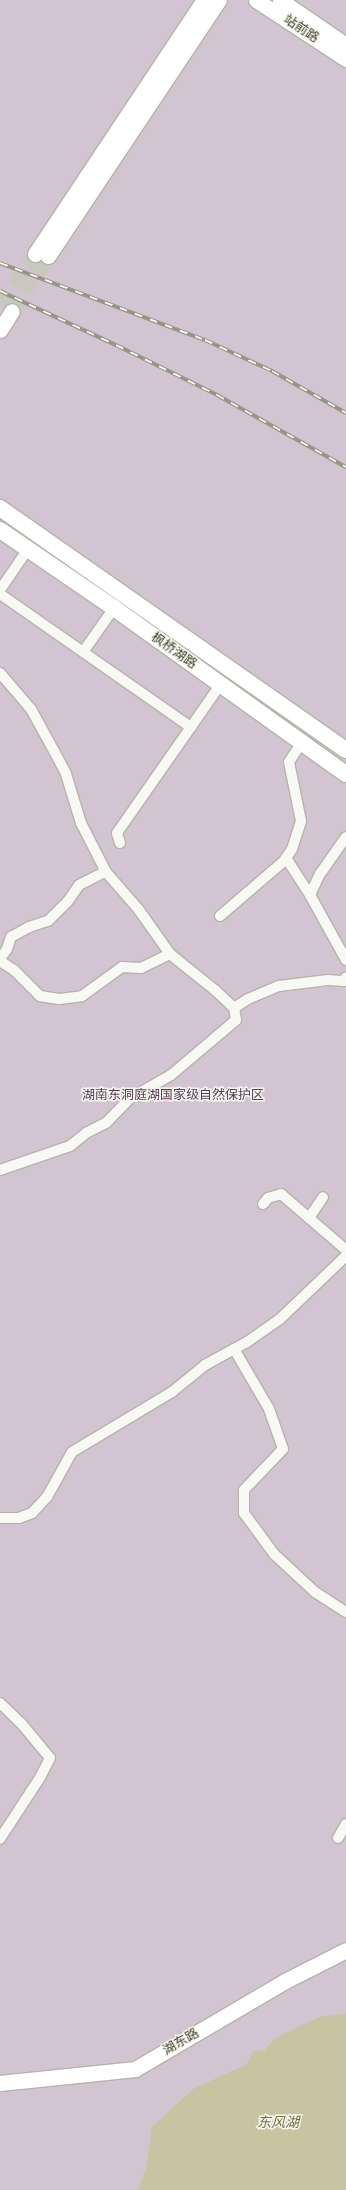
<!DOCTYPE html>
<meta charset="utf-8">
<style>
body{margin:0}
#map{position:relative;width:346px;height:2190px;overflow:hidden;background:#eaeae3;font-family:"Nunito Sans","Noto Sans SC",sans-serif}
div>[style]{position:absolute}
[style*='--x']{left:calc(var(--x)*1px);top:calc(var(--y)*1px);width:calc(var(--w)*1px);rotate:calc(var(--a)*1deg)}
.green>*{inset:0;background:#d3c4d1;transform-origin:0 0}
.water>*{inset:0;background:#c7c4a1}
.secondary-tunnel>*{height:15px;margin-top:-7.5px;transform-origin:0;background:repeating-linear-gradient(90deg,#c8c8be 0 15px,transparent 0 23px)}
.roads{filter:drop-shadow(1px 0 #b4b4a8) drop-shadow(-1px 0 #b4b4a8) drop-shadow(0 1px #b4b4a8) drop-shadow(0 -1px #b4b4a8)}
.street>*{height:10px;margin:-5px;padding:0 5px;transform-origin:5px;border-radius:5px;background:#f8f8f5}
.secondary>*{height:15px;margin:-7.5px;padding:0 7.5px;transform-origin:7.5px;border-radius:7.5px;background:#fff}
.primary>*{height:16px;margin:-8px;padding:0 8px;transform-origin:8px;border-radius:8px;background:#fff}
.rail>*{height:4px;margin-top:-2px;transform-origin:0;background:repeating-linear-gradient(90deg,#f7f7f2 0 8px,#91927d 0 16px);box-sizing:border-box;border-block:1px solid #91927d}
span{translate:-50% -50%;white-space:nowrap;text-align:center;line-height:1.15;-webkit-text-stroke:3px #f7f7f2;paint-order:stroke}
.street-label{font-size:13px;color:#40412c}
.park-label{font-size:13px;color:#5b3a54}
.water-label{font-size:14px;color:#727039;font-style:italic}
</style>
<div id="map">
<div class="green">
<div style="left:0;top:0;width:346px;height:2190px"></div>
</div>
<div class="water">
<div style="clip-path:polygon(346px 2013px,346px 2190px,138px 2190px,146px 2169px,152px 2127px,193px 2089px,247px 2064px,254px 2050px,264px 2051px,274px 2039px,291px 2030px,320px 2017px)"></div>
</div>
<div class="secondary-tunnel">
<div style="--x:0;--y:304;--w:61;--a:-55"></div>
<div style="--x:12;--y:311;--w:66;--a:-56.8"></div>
</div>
<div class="roads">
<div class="street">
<div style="--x:0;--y:590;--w:50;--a:-55.7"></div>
<div style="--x:0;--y:594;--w:233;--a:34.9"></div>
<div style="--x:83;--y:652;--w:54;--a:-54.8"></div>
<div style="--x:0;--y:673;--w:48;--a:49.3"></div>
<div style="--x:31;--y:709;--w:48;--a:61.3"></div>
<div style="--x:54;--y:751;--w:26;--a:62"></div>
<div style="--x:66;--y:774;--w:51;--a:73"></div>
<div style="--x:81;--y:823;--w:55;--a:63"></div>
<div style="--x:106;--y:872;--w:50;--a:49"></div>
<div style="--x:139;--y:910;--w:54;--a:54.8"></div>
<div style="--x:170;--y:954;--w:59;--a:38.8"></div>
<div style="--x:216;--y:991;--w:25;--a:43"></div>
<div style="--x:120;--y:843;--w:10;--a:-107"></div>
<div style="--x:117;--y:833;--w:182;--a:-55.1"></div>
<div style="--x:286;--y:858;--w:44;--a:57"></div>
<div style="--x:310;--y:895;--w:74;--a:61"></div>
<div style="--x:310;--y:895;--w:23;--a:-65"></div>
<div style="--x:320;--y:874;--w:45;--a:-54.9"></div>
<div style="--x:220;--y:916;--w:84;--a:-40.7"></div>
<div style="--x:284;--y:861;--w:14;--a:-56"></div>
<div style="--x:292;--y:849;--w:29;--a:-72"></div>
<div style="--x:301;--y:821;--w:60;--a:-101.5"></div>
<div style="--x:289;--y:762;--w:24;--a:-57"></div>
<div style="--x:0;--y:959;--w:12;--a:-55"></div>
<div style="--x:7;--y:949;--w:13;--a:-72"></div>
<div style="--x:11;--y:937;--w:21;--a:-29"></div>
<div style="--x:29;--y:927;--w:20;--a:-18"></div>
<div style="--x:48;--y:921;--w:28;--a:-45"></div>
<div style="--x:68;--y:901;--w:19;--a:-55"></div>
<div style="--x:79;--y:885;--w:30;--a:-27"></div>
<div style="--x:0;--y:961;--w:17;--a:33"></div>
<div style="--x:14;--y:970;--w:37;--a:45"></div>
<div style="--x:40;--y:996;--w:19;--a:9"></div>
<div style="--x:59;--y:999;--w:23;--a:-7"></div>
<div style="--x:82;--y:996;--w:49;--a:-35.9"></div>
<div style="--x:122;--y:967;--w:19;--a:3"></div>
<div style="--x:141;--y:968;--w:32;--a:-26"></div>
<div style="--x:0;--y:1170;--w:74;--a:-18.9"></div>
<div style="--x:70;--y:1146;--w:21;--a:-39"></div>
<div style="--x:86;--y:1133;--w:22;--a:-27"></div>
<div style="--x:106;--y:1123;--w:33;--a:-46"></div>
<div style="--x:129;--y:1099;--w:48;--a:-29.7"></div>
<div style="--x:171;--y:1075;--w:85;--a:-40.2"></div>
<div style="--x:236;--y:1020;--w:12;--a:-99"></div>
<div style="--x:234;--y:1008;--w:17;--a:-33"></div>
<div style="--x:248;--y:999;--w:34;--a:-23"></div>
<div style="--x:279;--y:986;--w:49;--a:-7"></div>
<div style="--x:328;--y:980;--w:16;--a:4"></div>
<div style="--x:344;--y:981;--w:4;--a:-63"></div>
<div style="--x:263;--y:1204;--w:8;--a:-50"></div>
<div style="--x:268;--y:1198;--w:14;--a:-17"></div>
<div style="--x:281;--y:1194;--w:86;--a:40.7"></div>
<div style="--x:309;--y:1218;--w:25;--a:-56"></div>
<div style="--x:234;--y:1349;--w:69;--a:59.7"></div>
<div style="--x:269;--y:1409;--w:42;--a:70.7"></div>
<div style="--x:283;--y:1449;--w:57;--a:133.6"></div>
<div style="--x:244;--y:1490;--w:23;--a:90"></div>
<div style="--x:244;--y:1513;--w:51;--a:53.8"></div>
<div style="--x:274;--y:1554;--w:56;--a:42.8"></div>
<div style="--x:315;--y:1592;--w:37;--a:33"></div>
<div style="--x:0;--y:1518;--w:19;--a:0"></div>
<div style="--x:19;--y:1518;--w:14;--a:-21"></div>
<div style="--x:32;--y:1513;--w:22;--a:-47"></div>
<div style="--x:47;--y:1497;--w:51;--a:-60.9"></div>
<div style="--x:72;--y:1452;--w:117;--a:-31"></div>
<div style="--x:172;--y:1392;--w:43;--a:-39.3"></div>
<div style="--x:205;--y:1365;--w:48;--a:-28.7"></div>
<div style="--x:247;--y:1342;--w:40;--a:-34.9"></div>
<div style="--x:280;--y:1319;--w:91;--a:-43.7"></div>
<div style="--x:0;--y:1703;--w:29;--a:44"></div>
<div style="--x:21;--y:1723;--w:45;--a:50.4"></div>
<div style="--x:50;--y:1758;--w:20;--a:117"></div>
<div style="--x:41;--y:1776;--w:75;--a:123.1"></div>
<div style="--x:338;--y:1838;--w:16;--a:-60"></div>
</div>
<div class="secondary">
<div style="--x:256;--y:0;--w:108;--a:33.2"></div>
<div style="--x:280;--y:0;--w:80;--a:34.3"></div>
<div style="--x:35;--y:254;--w:305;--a:-56.4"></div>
<div style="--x:48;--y:256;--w:308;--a:-56.3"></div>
<div style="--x:0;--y:330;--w:22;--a:-58"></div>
<div style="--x:0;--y:2083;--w:136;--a:-5.9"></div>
<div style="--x:135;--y:2069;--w:174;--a:-30.4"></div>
<div style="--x:285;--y:1981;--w:68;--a:-26.9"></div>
</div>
<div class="primary">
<div style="--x:0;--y:508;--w:422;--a:35"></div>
<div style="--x:0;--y:530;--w:138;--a:34.4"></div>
<div style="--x:114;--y:608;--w:285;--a:35.6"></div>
</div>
</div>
<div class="rail">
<div style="--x:0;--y:263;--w:219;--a:20.6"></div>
<div style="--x:205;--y:340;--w:74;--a:24.8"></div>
<div style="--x:272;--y:371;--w:85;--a:29.6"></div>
<div style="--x:0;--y:291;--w:128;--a:25"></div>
<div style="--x:116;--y:345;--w:113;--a:26.3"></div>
<div style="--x:217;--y:395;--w:148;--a:29.2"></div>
</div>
<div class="street-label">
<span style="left:301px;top:29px;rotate:33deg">站前路</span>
<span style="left:174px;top:651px;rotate:35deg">枫桥湖路</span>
<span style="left:181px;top:2042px;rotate:-30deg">湖东路</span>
</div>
<div class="park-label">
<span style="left:173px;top:1095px">湖南东洞庭湖国家级自然保护区</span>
</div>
<div class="water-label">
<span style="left:278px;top:2123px">东风湖</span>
</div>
</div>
